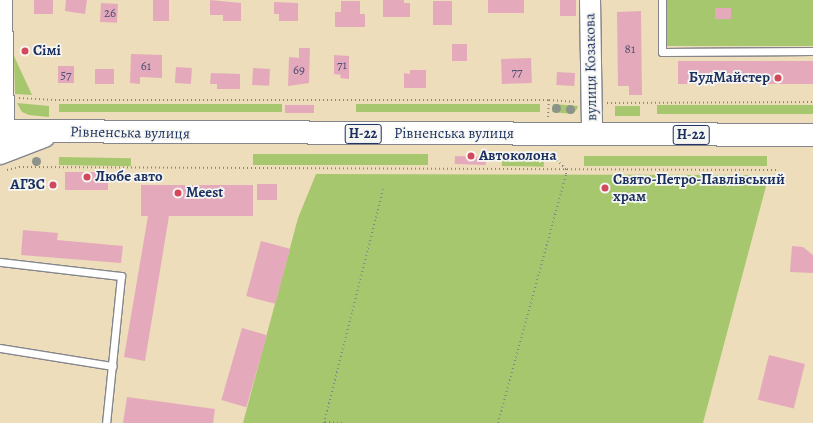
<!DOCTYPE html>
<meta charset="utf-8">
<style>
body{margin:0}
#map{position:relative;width:813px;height:423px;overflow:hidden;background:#edddba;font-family:Alegreya,serif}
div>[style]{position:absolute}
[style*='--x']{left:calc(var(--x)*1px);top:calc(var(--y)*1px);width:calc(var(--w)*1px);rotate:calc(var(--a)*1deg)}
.green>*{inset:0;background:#a7c76f;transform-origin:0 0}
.building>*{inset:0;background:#e4aabb;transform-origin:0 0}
.path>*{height:2px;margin-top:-1px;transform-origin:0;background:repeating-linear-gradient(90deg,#84868c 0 1px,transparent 0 4px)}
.roads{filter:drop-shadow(1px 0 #84868c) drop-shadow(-1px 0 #84868c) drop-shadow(0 1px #84868c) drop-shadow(0 -1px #84868c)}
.lane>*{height:7px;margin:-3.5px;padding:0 3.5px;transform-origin:3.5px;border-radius:3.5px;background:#fff}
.secondary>*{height:20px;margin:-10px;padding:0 10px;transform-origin:10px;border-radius:10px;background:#fff}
.primary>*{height:22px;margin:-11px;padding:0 11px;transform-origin:11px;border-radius:11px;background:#fff}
.trees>*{width:9px;height:9px;margin:-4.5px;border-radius:50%;background:#8d928a}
.dots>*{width:11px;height:11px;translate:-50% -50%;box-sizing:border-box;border:2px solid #f6f6f2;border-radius:50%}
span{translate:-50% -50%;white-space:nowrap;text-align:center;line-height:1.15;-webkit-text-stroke:3.5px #f6f6f2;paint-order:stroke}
.number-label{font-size:13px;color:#4d4e75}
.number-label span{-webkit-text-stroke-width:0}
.shield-label span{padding:1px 3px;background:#f6f6f2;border:1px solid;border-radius:3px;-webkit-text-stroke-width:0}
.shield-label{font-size:14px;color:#1b2f5e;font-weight:700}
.poi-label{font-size:15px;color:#1b2f5e;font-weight:700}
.left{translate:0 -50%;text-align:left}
.right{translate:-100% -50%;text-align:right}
.street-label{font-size:15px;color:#1b2f5e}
</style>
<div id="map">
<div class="green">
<div style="left:813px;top:0;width:46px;height:146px;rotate:90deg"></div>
<div style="clip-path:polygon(14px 56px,32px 95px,15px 94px)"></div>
<div style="clip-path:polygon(17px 103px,49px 106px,49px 117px,29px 115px,22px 112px)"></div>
<div style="left:59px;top:104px;width:223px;height:8px"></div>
<div style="left:356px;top:104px;width:184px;height:8px"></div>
<div style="clip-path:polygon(553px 104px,578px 106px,577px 109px,573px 114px,552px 112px)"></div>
<div style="left:813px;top:105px;width:9px;height:156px;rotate:90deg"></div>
<div style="left:615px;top:106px;width:25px;height:10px"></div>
<div style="left:253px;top:154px;width:175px;height:11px"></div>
<div style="left:502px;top:155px;width:42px;height:11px;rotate:1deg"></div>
<div style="left:584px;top:156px;width:183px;height:10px"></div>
<div style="left:59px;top:157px;width:72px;height:8px;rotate:1deg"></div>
<div style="clip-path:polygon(316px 174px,769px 175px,703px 423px,243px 423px,298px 218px)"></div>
</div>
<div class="building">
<div style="left:34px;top:0;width:19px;height:14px"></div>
<div style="clip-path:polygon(66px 0,87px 0,85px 14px,65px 11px)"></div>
<div style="left:153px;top:0;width:16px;height:21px"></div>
<div style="clip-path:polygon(210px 0,241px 3px,241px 21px,223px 21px,223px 15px,210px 15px)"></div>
<div style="clip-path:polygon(383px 0,404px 0,404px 3px,410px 3px,410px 17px,383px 17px)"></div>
<div style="left:488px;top:0;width:36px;height:13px"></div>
<div style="left:560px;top:0;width:16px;height:16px"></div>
<div style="clip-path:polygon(341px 1px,360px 1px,360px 14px,365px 14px,365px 27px,335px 27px,335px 12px,341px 12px)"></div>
<div style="left:433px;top:1px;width:19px;height:24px"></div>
<div style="clip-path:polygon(274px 2px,298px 3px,298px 21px,279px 21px,279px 14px,274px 14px)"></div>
<div style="left:101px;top:3px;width:17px;height:19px;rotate:3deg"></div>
<div style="left:715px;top:8px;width:16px;height:11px"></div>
<div style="clip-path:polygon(641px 11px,642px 95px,629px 95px,629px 86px,618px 86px,617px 12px)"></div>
<div style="left:452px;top:44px;width:15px;height:17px"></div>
<div style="clip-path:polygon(299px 48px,310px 48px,309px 83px,288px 86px,289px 57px,299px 58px)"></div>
<div style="clip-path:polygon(131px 54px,162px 55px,162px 78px,140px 77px,140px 84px,130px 83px)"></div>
<div style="clip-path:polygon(334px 55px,349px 56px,349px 79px,340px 78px,341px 75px,334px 74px)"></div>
<div style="left:531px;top:58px;width:25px;height:30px;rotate:88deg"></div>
<div style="left:813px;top:61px;width:23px;height:135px;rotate:90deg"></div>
<div style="left:58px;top:66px;width:16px;height:17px"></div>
<div style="left:176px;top:67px;width:16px;height:16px;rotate:4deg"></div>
<div style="left:253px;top:68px;width:17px;height:17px;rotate:3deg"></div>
<div style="left:95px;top:69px;width:19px;height:15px"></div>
<div style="clip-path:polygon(410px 70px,426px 70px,426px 88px,404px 88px,404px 73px,410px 74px)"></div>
<div style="left:557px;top:72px;width:18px;height:13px;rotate:3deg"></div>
<div style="clip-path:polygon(211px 73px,240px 74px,240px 89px,217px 89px,217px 84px,210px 84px)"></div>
<div style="left:285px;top:105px;width:29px;height:8px"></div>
<div style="left:455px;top:156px;width:31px;height:8px;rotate:2deg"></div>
<div style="left:65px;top:172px;width:43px;height:18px"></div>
<div style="left:257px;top:184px;width:20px;height:16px"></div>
<div style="clip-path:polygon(141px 185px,253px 185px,253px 216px,169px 216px,145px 361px,124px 357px,148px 216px,141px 216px)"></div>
<div style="clip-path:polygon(23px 230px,58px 233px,57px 240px,123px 246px,121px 263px,21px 255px)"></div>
<div style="left:261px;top:241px;width:30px;height:57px;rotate:15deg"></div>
<div style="clip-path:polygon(792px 246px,803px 247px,813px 255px,813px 273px,790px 272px)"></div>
<div style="left:242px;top:328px;width:26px;height:75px;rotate:16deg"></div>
<div style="left:769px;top:355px;width:37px;height:46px;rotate:14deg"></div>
<div style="clip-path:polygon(127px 397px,215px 409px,213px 423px,123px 423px)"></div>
</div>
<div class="path">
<div style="--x:19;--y:98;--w:36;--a:3"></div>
<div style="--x:55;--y:100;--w:494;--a:0"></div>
<div style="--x:549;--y:100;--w:28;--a:4"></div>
<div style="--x:607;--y:103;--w:206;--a:-0.3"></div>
<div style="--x:548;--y:117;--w:17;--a:-87"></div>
<div style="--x:7;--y:170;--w:12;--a:-14"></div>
<div style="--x:19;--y:167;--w:758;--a:0.23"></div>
<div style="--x:325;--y:422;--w:19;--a:3"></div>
<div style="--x:324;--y:423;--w:241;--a:-75.8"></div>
<div style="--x:498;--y:423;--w:258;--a:-74.7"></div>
<div style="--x:566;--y:174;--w:5;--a:-90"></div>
<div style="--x:566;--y:169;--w:26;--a:-137"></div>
</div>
<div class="roads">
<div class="lane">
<div style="--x:662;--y:0;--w:52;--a:90"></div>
<div style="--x:662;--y:52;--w:151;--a:-0.4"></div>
<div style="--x:0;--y:262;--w:122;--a:6.6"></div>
<div style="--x:121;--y:276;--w:148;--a:95.8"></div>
<div style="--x:0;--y:348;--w:114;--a:9.1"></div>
</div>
<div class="secondary">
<div style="--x:2;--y:0;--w:131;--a:89.1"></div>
<div style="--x:590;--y:0;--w:134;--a:89.1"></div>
</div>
<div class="primary">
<div style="--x:0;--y:131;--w:813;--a:0.28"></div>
<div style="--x:0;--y:153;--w:47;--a:-21.1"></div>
</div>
</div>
<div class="trees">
<div style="left:556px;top:108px"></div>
<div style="left:570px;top:109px"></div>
<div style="left:36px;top:161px"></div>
</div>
<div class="dots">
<div style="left:25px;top:51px;background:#d1495b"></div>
<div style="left:778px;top:78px;background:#d1495b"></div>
<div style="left:471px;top:156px;background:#d1495b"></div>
<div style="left:87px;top:177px;background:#d1495b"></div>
<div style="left:53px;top:185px;background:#d1495b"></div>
<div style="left:605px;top:188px;background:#d1495b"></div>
<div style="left:178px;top:193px;background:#d1495b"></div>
</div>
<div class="number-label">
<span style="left:110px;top:13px">26</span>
<span style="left:630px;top:49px">81</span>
<span style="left:342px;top:65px">71</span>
<span style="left:146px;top:66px">61</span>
<span style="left:299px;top:70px">69</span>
<span style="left:517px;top:72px">77</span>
<span style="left:66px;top:75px">57</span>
</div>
<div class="shield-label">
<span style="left:363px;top:134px">Н-22</span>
<span style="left:691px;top:135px">Н-22</span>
</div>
<div class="poi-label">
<span class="left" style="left:33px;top:51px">Сімі</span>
<span class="right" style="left:770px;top:78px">БудМайстер</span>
<span class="left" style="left:479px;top:156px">Автоколона</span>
<span class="left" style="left:95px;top:177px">Любе авто</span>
<span class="left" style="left:613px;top:188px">Свято-Петро-Павлівський<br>храм</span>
<span class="right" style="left:45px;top:185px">АГЗС</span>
<span class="left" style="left:186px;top:193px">Meest</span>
</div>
<div class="street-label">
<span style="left:591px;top:67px;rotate:-91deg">вулиця Козакова</span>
<span style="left:130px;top:133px;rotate:1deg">Рівненська вулиця</span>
<span style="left:454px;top:134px">Рівненська вулиця</span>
</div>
</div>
